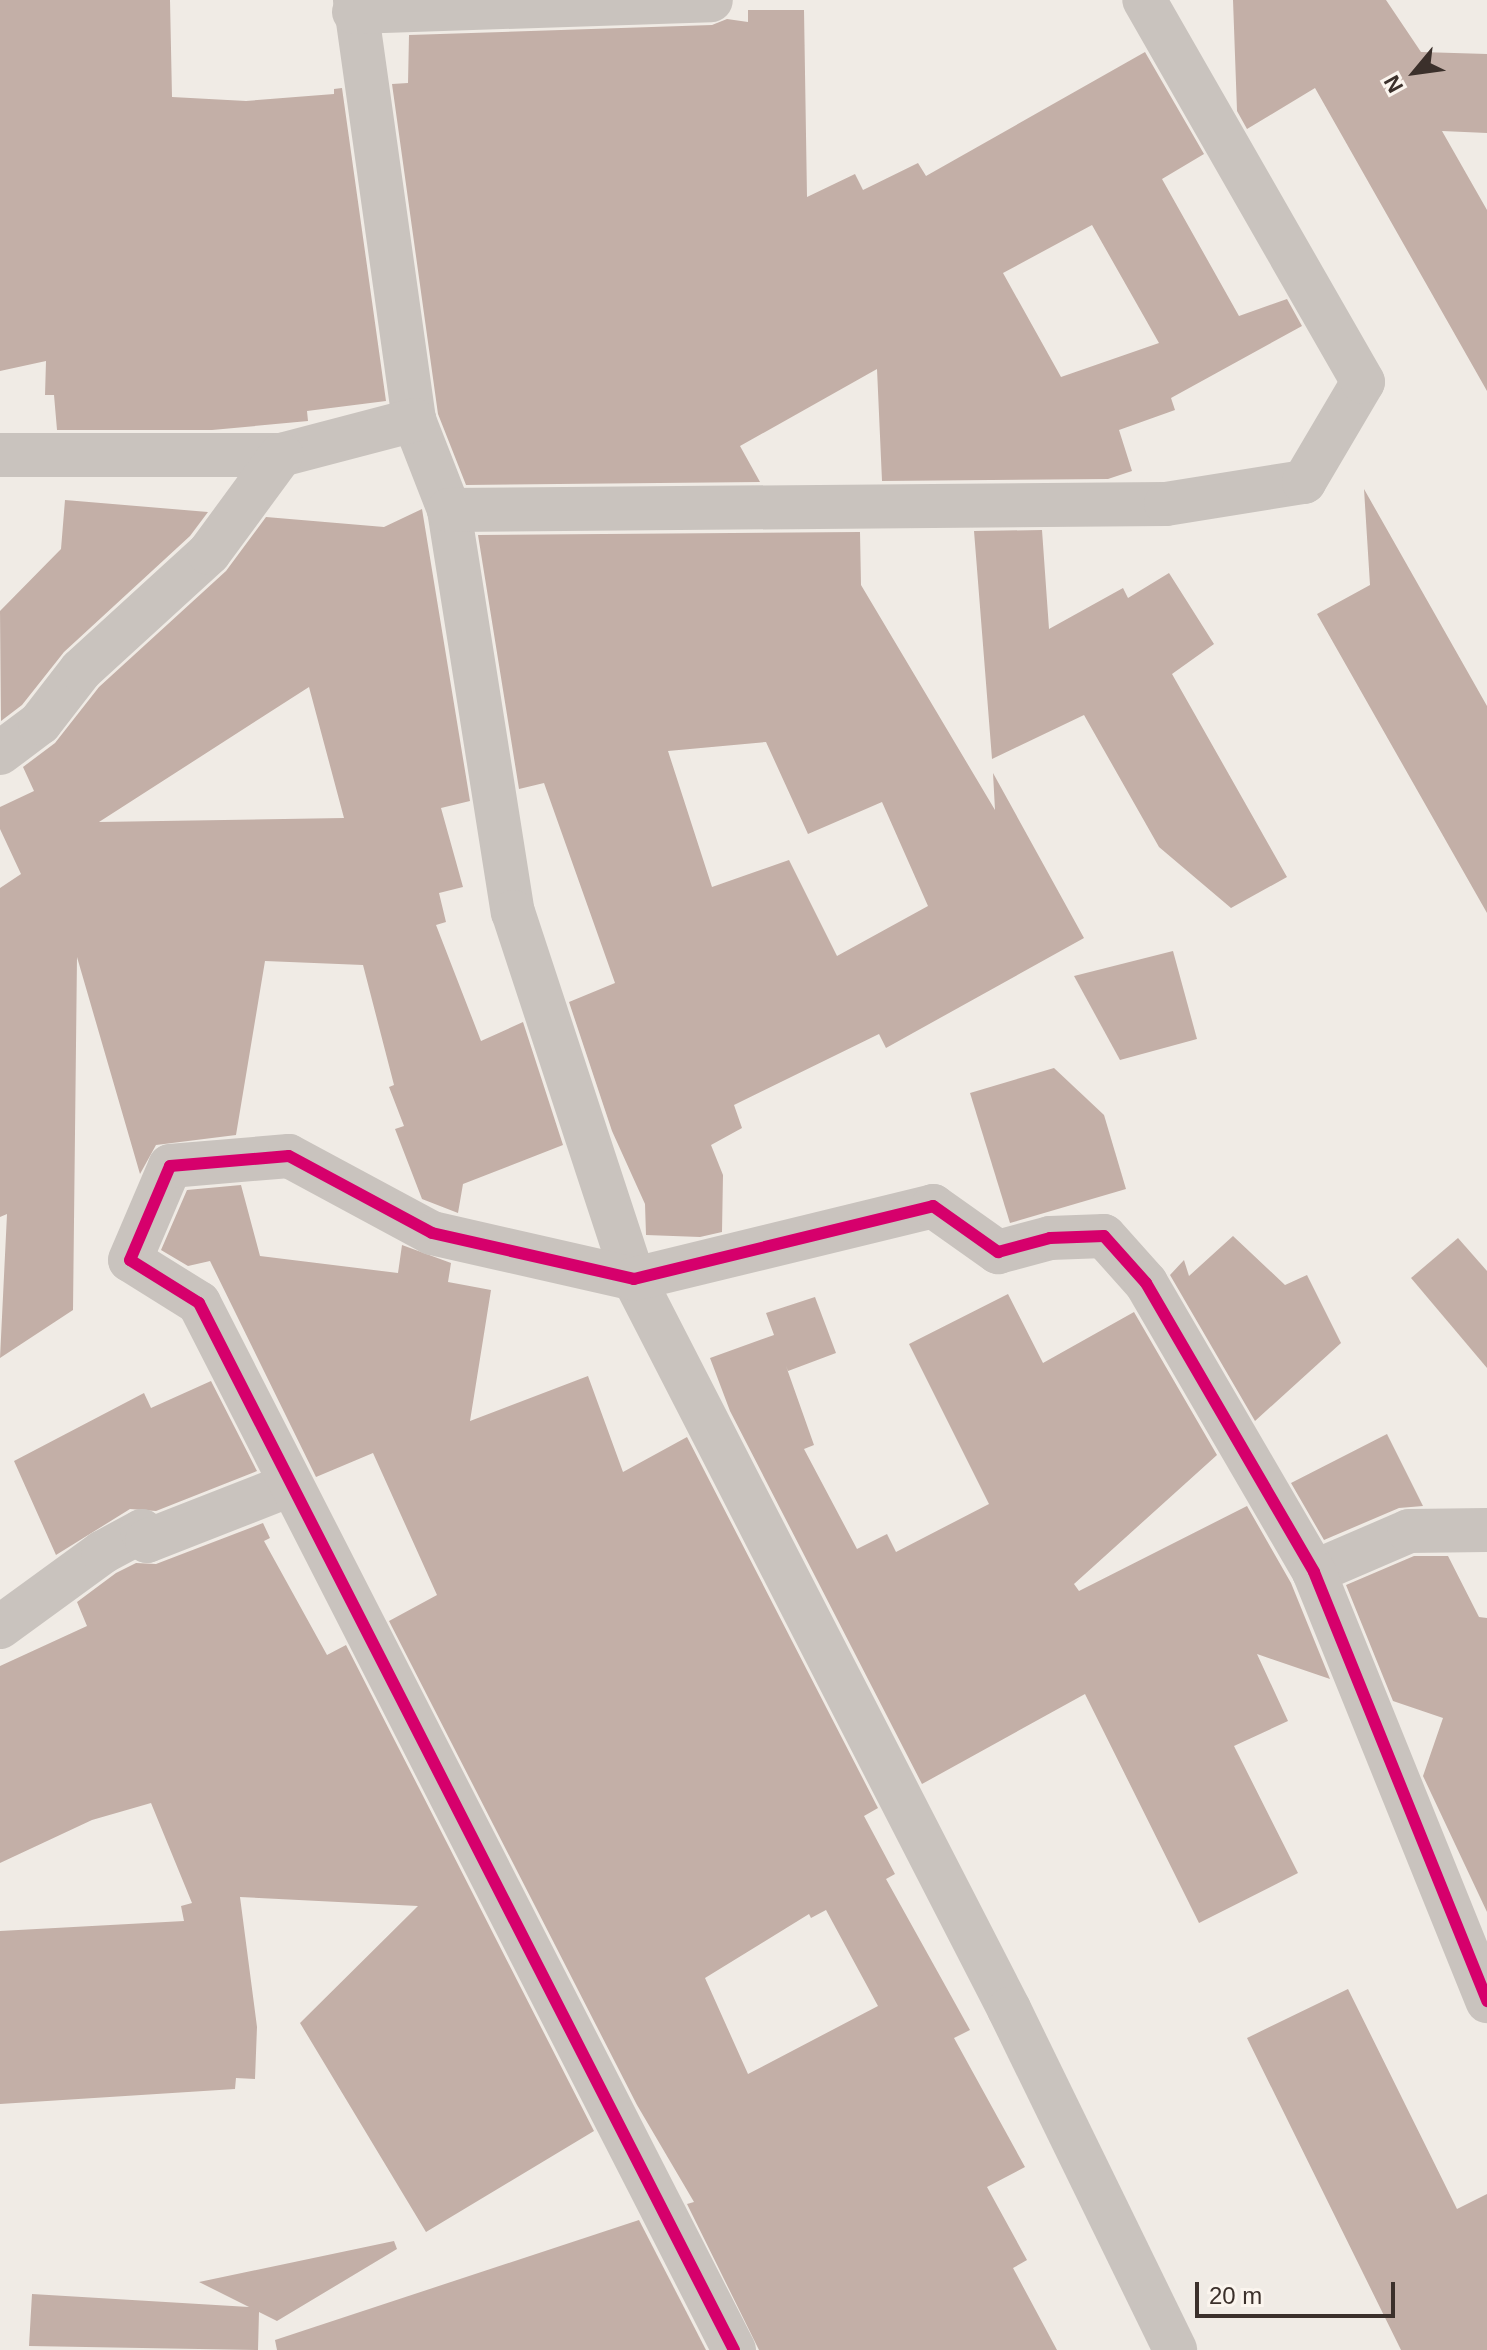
<!DOCTYPE html>
<style>
body{margin:0}
#map{position:relative;width:1487px;height:2350px;overflow:hidden;background:#f0ebe5;font-family:Helvetica,sans-serif}
div>[style]{position:absolute}
[style*='--x']{left:calc(var(--x)*1px);top:calc(var(--y)*1px);width:calc(var(--w)*1px);rotate:calc(var(--a)*1deg)}
.building>*{inset:0;background:#c3afa7}
.minor>*{height:44px;margin:-22px;padding:0 22px;transform-origin:22px;border-radius:22px;background:#c9c3be}
.cycleway>*{height:12px;margin:-6px;padding:0 6px;transform-origin:6px;border-radius:6px;background:#d6006c}
span{translate:-50% -50%;white-space:nowrap;text-align:center;line-height:1.15;-webkit-text-stroke:6px #fbf5ee;paint-order:stroke}
.north{position:absolute;left:1375px;top:32px;width:80px;height:80px;-webkit-text-stroke:6px #fbf5ee;paint-order:stroke;rotate:241deg;font-size:22px;font-weight:700;line-height:32px;text-align:center;color:#3b302b}
.north::after{content:'';display:block;margin:auto;width:28px;height:36px;background:#3b302b;clip-path:polygon(50% 0,100% 100%,50% 72%,0 100%)}
.scale{position:absolute;left:1195px;top:2282px;width:200px;height:36px;box-sizing:border-box;border:4px solid #3b302b;border-top:0;padding-left:10px;font-size:24px;line-height:28px;white-space:nowrap;color:#3b302b;-webkit-text-stroke:6px #fbf5ee;paint-order:stroke}
</style>
<div id="map">
<div class="building">
<div style="clip-path:polygon(0 0,170px 0,172px 97px,246px 101px,334px 94px,334px 89px,342px 88px,386px 401px,307px 411px,308px 421px,212px 430px,57px 430px,54px 395px,45px 395px,46px 361px,0 371px)"></div>
<div style="clip-path:polygon(1233px 0,1386px 0,1421px 52px,1487px 54px,1487px 133px,1442px 131px,1487px 210px,1487px 391px,1315px 88px,1247px 129px,1237px 111px)"></div>
<div style="clip-path:polygon(evenodd,748px 10px,804px 10px,807px 197px,855px 174px,863px 190px,918px 163px,926px 176px,1145px 52px,1204px 154px,1162px 179px,1239px 316px,1287px 299px,1302px 326px,1171px 398px,1175px 410px,1119px 430px,1132px 471px,1108px 479px,882px 481px,877px 369px,740px 446px,760px 482px,466px 485px,438px 414px,392px 84px,408px 83px,409px 35px,712px 25px,727px 19px,748px 22px,748px 10px,1092px 225px,1159px 343px,1061px 377px,1003px 273px,1092px 225px)"></div>
<div style="clip-path:polygon(1364px 489px,1487px 706px,1487px 913px,1317px 614px,1370px 585px)"></div>
<div style="clip-path:polygon(65px 500px,208px 512px,190px 536px,64px 652px,22px 705px,1px 721px,0 611px,61px 549px)"></div>
<div style="clip-path:polygon(evenodd,422px 509px,470px 801px,441px 808px,463px 887px,439px 893px,446px 922px,436px 925px,481px 1041px,523px 1022px,563px 1145px,463px 1184px,458px 1213px,422px 1199px,395px 1129px,404px 1126px,389px 1087px,394px 1085px,363px 965px,265px 961px,236px 1135px,156px 1145px,140px 1174px,77px 957px,73px 1310px,0 1358px,7px 1214px,0 1217px,0 888px,21px 874px,0 829px,0 807px,34px 791px,23px 767px,55px 743px,99px 687px,226px 571px,266px 517px,384px 527px,422px 509px,309px 687px,344px 818px,99px 822px,309px 687px)"></div>
<div style="clip-path:polygon(1042px 530px,1049px 629px,1123px 588px,1128px 598px,1169px 573px,1214px 644px,1172px 674px,1287px 877px,1231px 908px,1159px 847px,1084px 715px,992px 759px,974px 531px)"></div>
<div style="clip-path:polygon(evenodd,860px 532px,861px 585px,995px 810px,993px 773px,1084px 938px,886px 1048px,879px 1034px,734px 1105px,742px 1128px,711px 1145px,723px 1175px,722px 1232px,700px 1237px,646px 1235px,645px 1204px,612px 1131px,569px 1002px,615px 983px,544px 783px,519px 789px,478px 535px,860px 532px,766px 742px,808px 834px,882px 802px,928px 906px,837px 956px,789px 860px,712px 887px,668px 751px,766px 742px)"></div>
<div style="clip-path:polygon(1173px 951px,1197px 1039px,1120px 1060px,1074px 976px)"></div>
<div style="clip-path:polygon(1054px 1068px,1104px 1115px,1126px 1189px,1010px 1223px,970px 1093px)"></div>
<div style="clip-path:polygon(evenodd,241px 1185px,260px 1256px,398px 1273px,402px 1245px,451px 1263px,448px 1282px,491px 1290px,470px 1421px,588px 1376px,623px 1472px,687px 1437px,878px 1808px,864px 1816px,895px 1874px,886px 1879px,970px 2030px,954px 2038px,1025px 2167px,987px 2187px,1027px 2260px,1013px 2268px,1057px 2350px,759px 2350px,687px 2204px,694px 2202px,637px 2105px,389px 1621px,437px 1595px,373px 1453px,316px 1477px,210px 1261px,188px 1266px,161px 1250px,187px 1190px,241px 1185px,826px 1910px,878px 2006px,748px 2074px,705px 1978px,809px 1914px,811px 1918px,826px 1910px)"></div>
<div style="clip-path:polygon(1233px 1236px,1285px 1285px,1307px 1275px,1341px 1343px,1255px 1421px,1170px 1275px,1184px 1260px,1189px 1276px)"></div>
<div style="clip-path:polygon(1458px 1238px,1487px 1271px,1487px 1368px,1411px 1278px)"></div>
<div style="clip-path:polygon(1008px 1294px,1043px 1363px,1134px 1312px,1217px 1455px,1074px 1584px,1079px 1591px,1247px 1506px,1291px 1583px,1330px 1679px,1257px 1654px,1288px 1721px,1234px 1746px,1298px 1873px,1199px 1923px,1085px 1694px,922px 1784px,730px 1411px,710px 1358px,774px 1335px,766px 1313px,815px 1297px,836px 1353px,788px 1371px,786px 1366px,814px 1445px,804px 1449px,857px 1549px,887px 1534px,896px 1552px,989px 1504px,909px 1344px)"></div>
<div style="clip-path:polygon(211px 1381px,257px 1471px,156px 1511px,130px 1509px,56px 1555px,14px 1461px,144px 1393px,151px 1408px)"></div>
<div style="clip-path:polygon(1387px 1434px,1423px 1506px,1399px 1508px,1324px 1540px,1291px 1483px)"></div>
<div style="clip-path:polygon(263px 1523px,270px 1538px,264px 1541px,327px 1655px,346px 1645px,594px 2131px,426px 2232px,300px 2023px,418px 1906px,240px 1897px,257px 2027px,255px 2079px,236px 2078px,235px 2089px,0 2104px,0 1931px,184px 1921px,181px 1906px,192px 1903px,151px 1803px,92px 1820px,0 1863px,0 1666px,87px 1626px,77px 1602px,116px 1573px,136px 1563px,156px 1564px)"></div>
<div style="clip-path:polygon(1414px 1556px,1448px 1556px,1479px 1617px,1487px 1618px,1487px 1912px,1423px 1776px,1443px 1718px,1393px 1701px,1346px 1585px)"></div>
<div style="clip-path:polygon(1348px 1989px,1457px 2209px,1487px 2194px,1487px 2350px,1401px 2350px,1247px 2038px)"></div>
<div style="clip-path:polygon(639px 2220px,706px 2350px,277px 2350px,275px 2340px)"></div>
<div style="clip-path:polygon(394px 2241px,397px 2249px,277px 2321px,259px 2312px,258px 2350px,29px 2346px,32px 2294px,249px 2307px,199px 2282px)"></div>
</div>
<div class="minor">
<div style="--x:355;--y:0;--w:424;--a:82"></div>
<div style="--x:414;--y:420;--w:97;--a:68.7"></div>
<div style="--x:449;--y:510;--w:407;--a:81"></div>
<div style="--x:513;--y:912;--w:386;--a:71.8"></div>
<div style="--x:634;--y:1279;--w:821;--a:62.81"></div>
<div style="--x:1009;--y:2009;--w:379;--a:64"></div>
<div style="--x:354;--y:12;--w:357;--a:-1.9"></div>
<div style="--x:0;--y:455;--w:281;--a:0"></div>
<div style="--x:281;--y:455;--w:138;--a:-14.7"></div>
<div style="--x:449;--y:510;--w:717;--a:-0.48"></div>
<div style="--x:1166;--y:504;--w:140;--a:-9.1"></div>
<div style="--x:1304;--y:482;--w:116;--a:-59.5"></div>
<div style="--x:1363;--y:382;--w:440;--a:-119.8"></div>
<div style="--x:0;--y:753;--w:50;--a:-36.9"></div>
<div style="--x:40;--y:723;--w:67;--a:-52.3"></div>
<div style="--x:81;--y:670;--w:173;--a:-42.4"></div>
<div style="--x:209;--y:553;--w:122;--a:-53.7"></div>
<div style="--x:1314;--y:1572;--w:103;--a:-23.3"></div>
<div style="--x:1409;--y:1531;--w:78;--a:-0.7"></div>
<div style="--x:0;--y:1627;--w:127;--a:-36.1"></div>
<div style="--x:103;--y:1552;--w:44;--a:-28.3"></div>
<div style="--x:142;--y:1531;--w:11;--a:63"></div>
<div style="--x:147;--y:1541;--w:154;--a:-21.4"></div>
<div style="--x:734;--y:2350;--w:1176;--a:-117.07"></div>
<div style="--x:199;--y:1303;--w:81;--a:-148.1"></div>
<div style="--x:130;--y:1260;--w:102;--a:-66.9"></div>
<div style="--x:170;--y:1166;--w:119;--a:-4.8"></div>
<div style="--x:289;--y:1156;--w:162;--a:28.3"></div>
<div style="--x:432;--y:1233;--w:207;--a:12.8"></div>
<div style="--x:634;--y:1279;--w:308;--a:-13.7"></div>
<div style="--x:933;--y:1206;--w:80;--a:35.3"></div>
<div style="--x:998;--y:1252;--w:54;--a:-15.1"></div>
<div style="--x:1050;--y:1238;--w:54;--a:-2.1"></div>
<div style="--x:1104;--y:1236;--w:63;--a:48.2"></div>
<div style="--x:1146;--y:1283;--w:334;--a:59.8"></div>
<div style="--x:1314;--y:1572;--w:463;--a:68"></div>
</div>
<div class="cycleway">
<div style="--x:734;--y:2350;--w:1176;--a:-117.07"></div>
<div style="--x:199;--y:1303;--w:81;--a:-148.1"></div>
<div style="--x:130;--y:1260;--w:102;--a:-66.9"></div>
<div style="--x:170;--y:1166;--w:119;--a:-4.8"></div>
<div style="--x:289;--y:1156;--w:162;--a:28.3"></div>
<div style="--x:432;--y:1233;--w:207;--a:12.8"></div>
<div style="--x:634;--y:1279;--w:308;--a:-13.7"></div>
<div style="--x:933;--y:1206;--w:80;--a:35.3"></div>
<div style="--x:998;--y:1252;--w:54;--a:-15.1"></div>
<div style="--x:1050;--y:1238;--w:54;--a:-2.1"></div>
<div style="--x:1104;--y:1236;--w:63;--a:48.2"></div>
<div style="--x:1146;--y:1283;--w:334;--a:59.8"></div>
<div style="--x:1314;--y:1572;--w:463;--a:68"></div>
</div>
<div class="north">N</div>
<div class="scale">20 m</div>
</div>
